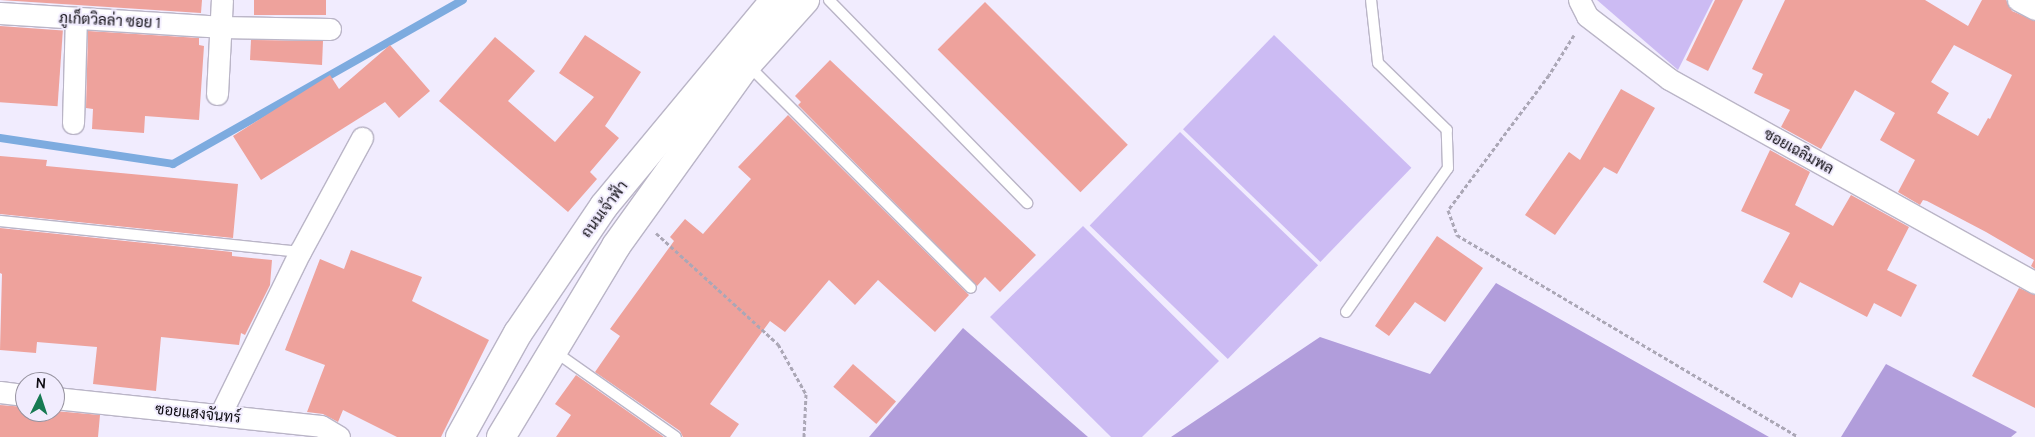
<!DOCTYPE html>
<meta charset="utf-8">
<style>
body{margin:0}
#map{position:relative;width:2035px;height:437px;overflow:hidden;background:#f1ecfe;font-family:Manrope,Sarabun,sans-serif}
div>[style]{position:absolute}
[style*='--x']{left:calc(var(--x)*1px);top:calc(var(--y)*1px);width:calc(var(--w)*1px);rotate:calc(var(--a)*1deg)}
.green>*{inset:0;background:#ccbbf3;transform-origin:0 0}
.forest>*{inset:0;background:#b19ddb}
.stream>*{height:8px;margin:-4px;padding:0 4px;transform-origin:4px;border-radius:4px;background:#7dabdf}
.building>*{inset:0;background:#eea29c;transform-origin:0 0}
.path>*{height:3px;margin-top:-1.5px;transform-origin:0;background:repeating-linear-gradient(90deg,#aba7b6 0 4px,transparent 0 6.5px)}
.roads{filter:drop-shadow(1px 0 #bab5c7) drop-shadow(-1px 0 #bab5c7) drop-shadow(0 1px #bab5c7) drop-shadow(0 -1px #bab5c7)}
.lane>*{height:10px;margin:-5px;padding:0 5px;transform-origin:5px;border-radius:5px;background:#fff}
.street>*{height:21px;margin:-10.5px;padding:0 10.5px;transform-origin:10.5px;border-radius:10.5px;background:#fff}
.secondary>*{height:28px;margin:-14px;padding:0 14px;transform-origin:14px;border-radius:14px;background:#fff}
span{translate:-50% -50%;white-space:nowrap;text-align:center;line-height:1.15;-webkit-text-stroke:4px #f1ecfe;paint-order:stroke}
.street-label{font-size:15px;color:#0d0b11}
.north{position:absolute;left:15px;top:372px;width:50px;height:50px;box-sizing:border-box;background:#f1ecfe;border:1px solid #96929f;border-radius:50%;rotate:4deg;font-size:14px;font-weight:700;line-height:20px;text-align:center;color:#0d0b11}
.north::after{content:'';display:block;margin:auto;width:18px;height:22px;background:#177a53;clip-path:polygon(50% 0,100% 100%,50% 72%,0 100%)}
</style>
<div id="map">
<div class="green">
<div style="clip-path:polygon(1597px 0,1713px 0,1678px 70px)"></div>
<div style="left:1274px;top:35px;width:191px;height:131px;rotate:44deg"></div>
<div style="left:1180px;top:132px;width:192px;height:130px;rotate:44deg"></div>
<div style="clip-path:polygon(1083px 226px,1219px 361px,1142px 437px,1111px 437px,990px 317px)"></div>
</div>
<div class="forest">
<div style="clip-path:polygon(1496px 283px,1769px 437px,1171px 437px,1320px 337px,1430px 374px)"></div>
<div style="clip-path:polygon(963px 328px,1088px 437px,869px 437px)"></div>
<div style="clip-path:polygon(1886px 364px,2017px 432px,2011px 437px,1841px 437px)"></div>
</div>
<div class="stream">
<div style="--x:0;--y:138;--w:175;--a:8.5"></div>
<div style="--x:173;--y:164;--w:333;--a:-29.5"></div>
</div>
<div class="building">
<div style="clip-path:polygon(0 0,202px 0,201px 13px)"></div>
<div style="left:254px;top:0;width:72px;height:15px"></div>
<div style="clip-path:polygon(1715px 0,1743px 0,1708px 71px,1686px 60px)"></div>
<div style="clip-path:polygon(evenodd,1785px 0,1925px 0,1968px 26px,1982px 0,2006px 0,2012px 11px,2035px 21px,2035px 269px,2031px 266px,2034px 260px,1986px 232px,1927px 201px,1923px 200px,1920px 205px,1898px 192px,1915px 160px,1880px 140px,1895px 113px,1855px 90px,1821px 149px,1781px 127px,1790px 110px,1754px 93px,1763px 74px,1752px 69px,1785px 0,1954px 45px,2012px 75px,1990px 119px,1988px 118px,1978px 136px,1937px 113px,1949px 93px,1931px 82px,1954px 45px)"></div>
<div style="left:985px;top:2px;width:202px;height:67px;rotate:45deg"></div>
<div style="left:0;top:26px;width:63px;height:76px;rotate:4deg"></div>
<div style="clip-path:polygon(88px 31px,199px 38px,199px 45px,204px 46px,199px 120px,145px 116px,144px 133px,92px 129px,93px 109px,86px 108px)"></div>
<div style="clip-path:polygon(585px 35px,641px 72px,605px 126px,619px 138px,590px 172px,597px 179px,568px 212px,439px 101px,495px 37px,535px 71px,508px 101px,555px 142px,594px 97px,559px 73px)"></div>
<div style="clip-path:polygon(251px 40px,323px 41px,322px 65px,250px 60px)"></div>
<div style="clip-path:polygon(390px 45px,430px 91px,399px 118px,385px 102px,261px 180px,233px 136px,330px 75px,339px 89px)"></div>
<div style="clip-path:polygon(830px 60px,1036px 255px,1000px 292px,985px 277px,977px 286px,798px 105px,801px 102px,795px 96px)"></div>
<div style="clip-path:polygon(1621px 89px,1655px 108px,1617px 174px,1604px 167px,1555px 235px,1525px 215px,1569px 152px,1580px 160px)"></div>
<div style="clip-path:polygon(788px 115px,969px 295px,935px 332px,878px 280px,855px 305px,829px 280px,785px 332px,770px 321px,710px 404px,739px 424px,730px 437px,683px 437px,680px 431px,595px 372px,620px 336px,610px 329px,674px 241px,670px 237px,685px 219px,703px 234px,751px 179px,738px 167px)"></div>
<div style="clip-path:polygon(1770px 150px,1810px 172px,1795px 205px,1833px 226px,1851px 195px,1909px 227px,1887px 270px,1917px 285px,1901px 317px,1874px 303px,1867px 317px,1800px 282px,1792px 298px,1763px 282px,1790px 233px,1741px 211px)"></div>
<div style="clip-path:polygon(0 156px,47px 160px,46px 166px,238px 184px,233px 238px,0 214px)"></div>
<div style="clip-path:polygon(0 228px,232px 252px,232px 256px,272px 260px,270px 285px,245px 335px,241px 333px,239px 345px,161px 337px,156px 391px,93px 384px,97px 347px,37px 342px,36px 353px,0 350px,2px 274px,0 273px)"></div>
<div style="clip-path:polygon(1437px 236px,1483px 268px,1445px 322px,1415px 302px,1389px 336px,1375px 326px)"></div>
<div style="clip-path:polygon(351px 250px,422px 277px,412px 301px,489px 340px,441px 437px,397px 437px,343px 410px,338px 422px,323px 414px,307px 412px,325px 365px,285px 350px,320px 259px,344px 269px)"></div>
<div style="clip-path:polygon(2019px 288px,2035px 295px,2035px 408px,1972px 376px)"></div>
<div style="left:853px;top:364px;width:57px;height:30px;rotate:41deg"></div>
<div style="clip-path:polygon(576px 375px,664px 437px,556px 437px,571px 415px,555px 404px)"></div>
<div style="clip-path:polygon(0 405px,25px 407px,25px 412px,55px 411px,100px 415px,98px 437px,0 437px)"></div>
</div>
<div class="path">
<div style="--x:1574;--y:35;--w:47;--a:122"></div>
<div style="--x:1549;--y:75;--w:169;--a:126.8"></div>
<div style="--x:1448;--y:210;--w:27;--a:70"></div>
<div style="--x:1457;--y:235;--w:396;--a:30.6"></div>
<div style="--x:656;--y:233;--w:165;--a:42.3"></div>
<div style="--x:778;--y:344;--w:57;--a:60.8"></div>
<div style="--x:806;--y:394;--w:43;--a:92.7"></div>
</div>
<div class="roads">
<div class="lane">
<div style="--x:829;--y:0;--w:284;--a:45.7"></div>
<div style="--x:748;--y:65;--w:315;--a:45"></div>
<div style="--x:0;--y:221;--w:302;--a:5.9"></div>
<div style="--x:1346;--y:312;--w:176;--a:-54.7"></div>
<div style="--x:1448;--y:168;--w:38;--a:-92"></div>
<div style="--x:1447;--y:130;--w:96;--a:-135.8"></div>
<div style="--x:1378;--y:63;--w:63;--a:-96.3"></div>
<div style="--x:554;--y:351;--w:149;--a:35.2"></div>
</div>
<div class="street">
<div style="--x:1579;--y:0;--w:18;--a:63"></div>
<div style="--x:1587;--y:16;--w:103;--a:37.5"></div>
<div style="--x:1669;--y:79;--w:419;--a:29.1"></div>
<div style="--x:2018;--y:0;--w:19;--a:28"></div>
<div style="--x:0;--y:13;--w:220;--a:3.6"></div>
<div style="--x:220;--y:27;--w:110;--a:1"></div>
<div style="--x:217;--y:94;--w:94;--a:-87"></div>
<div style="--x:73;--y:123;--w:105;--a:-88.4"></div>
<div style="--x:0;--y:392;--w:25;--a:7"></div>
<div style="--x:55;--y:398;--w:267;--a:6"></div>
<div style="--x:321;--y:426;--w:21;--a:31"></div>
<div style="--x:220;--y:415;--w:182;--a:-63.9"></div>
<div style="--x:300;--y:252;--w:130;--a:-61.5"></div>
</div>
<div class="secondary">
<div style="--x:460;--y:437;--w:119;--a:-60.9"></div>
<div style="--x:518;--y:333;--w:153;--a:-55.9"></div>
<div style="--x:604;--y:206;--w:268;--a:-50.3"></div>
<div style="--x:501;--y:437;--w:223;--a:-58.9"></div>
<div style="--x:616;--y:246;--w:218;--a:-54.3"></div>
<div style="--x:743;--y:69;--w:93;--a:-48.1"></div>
</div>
</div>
<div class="street-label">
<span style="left:110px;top:20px;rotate:3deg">ภูเก็ตวิลล่า ซอย 1</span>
<span style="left:1799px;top:151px;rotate:29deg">ซอยเฉลิมพล</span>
<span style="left:604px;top:209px;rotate:-53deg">ถนนเจ้าฟ้า</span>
<span style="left:198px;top:413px;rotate:6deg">ซอยแสงจันทร์</span>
</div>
<div class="north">N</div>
</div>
